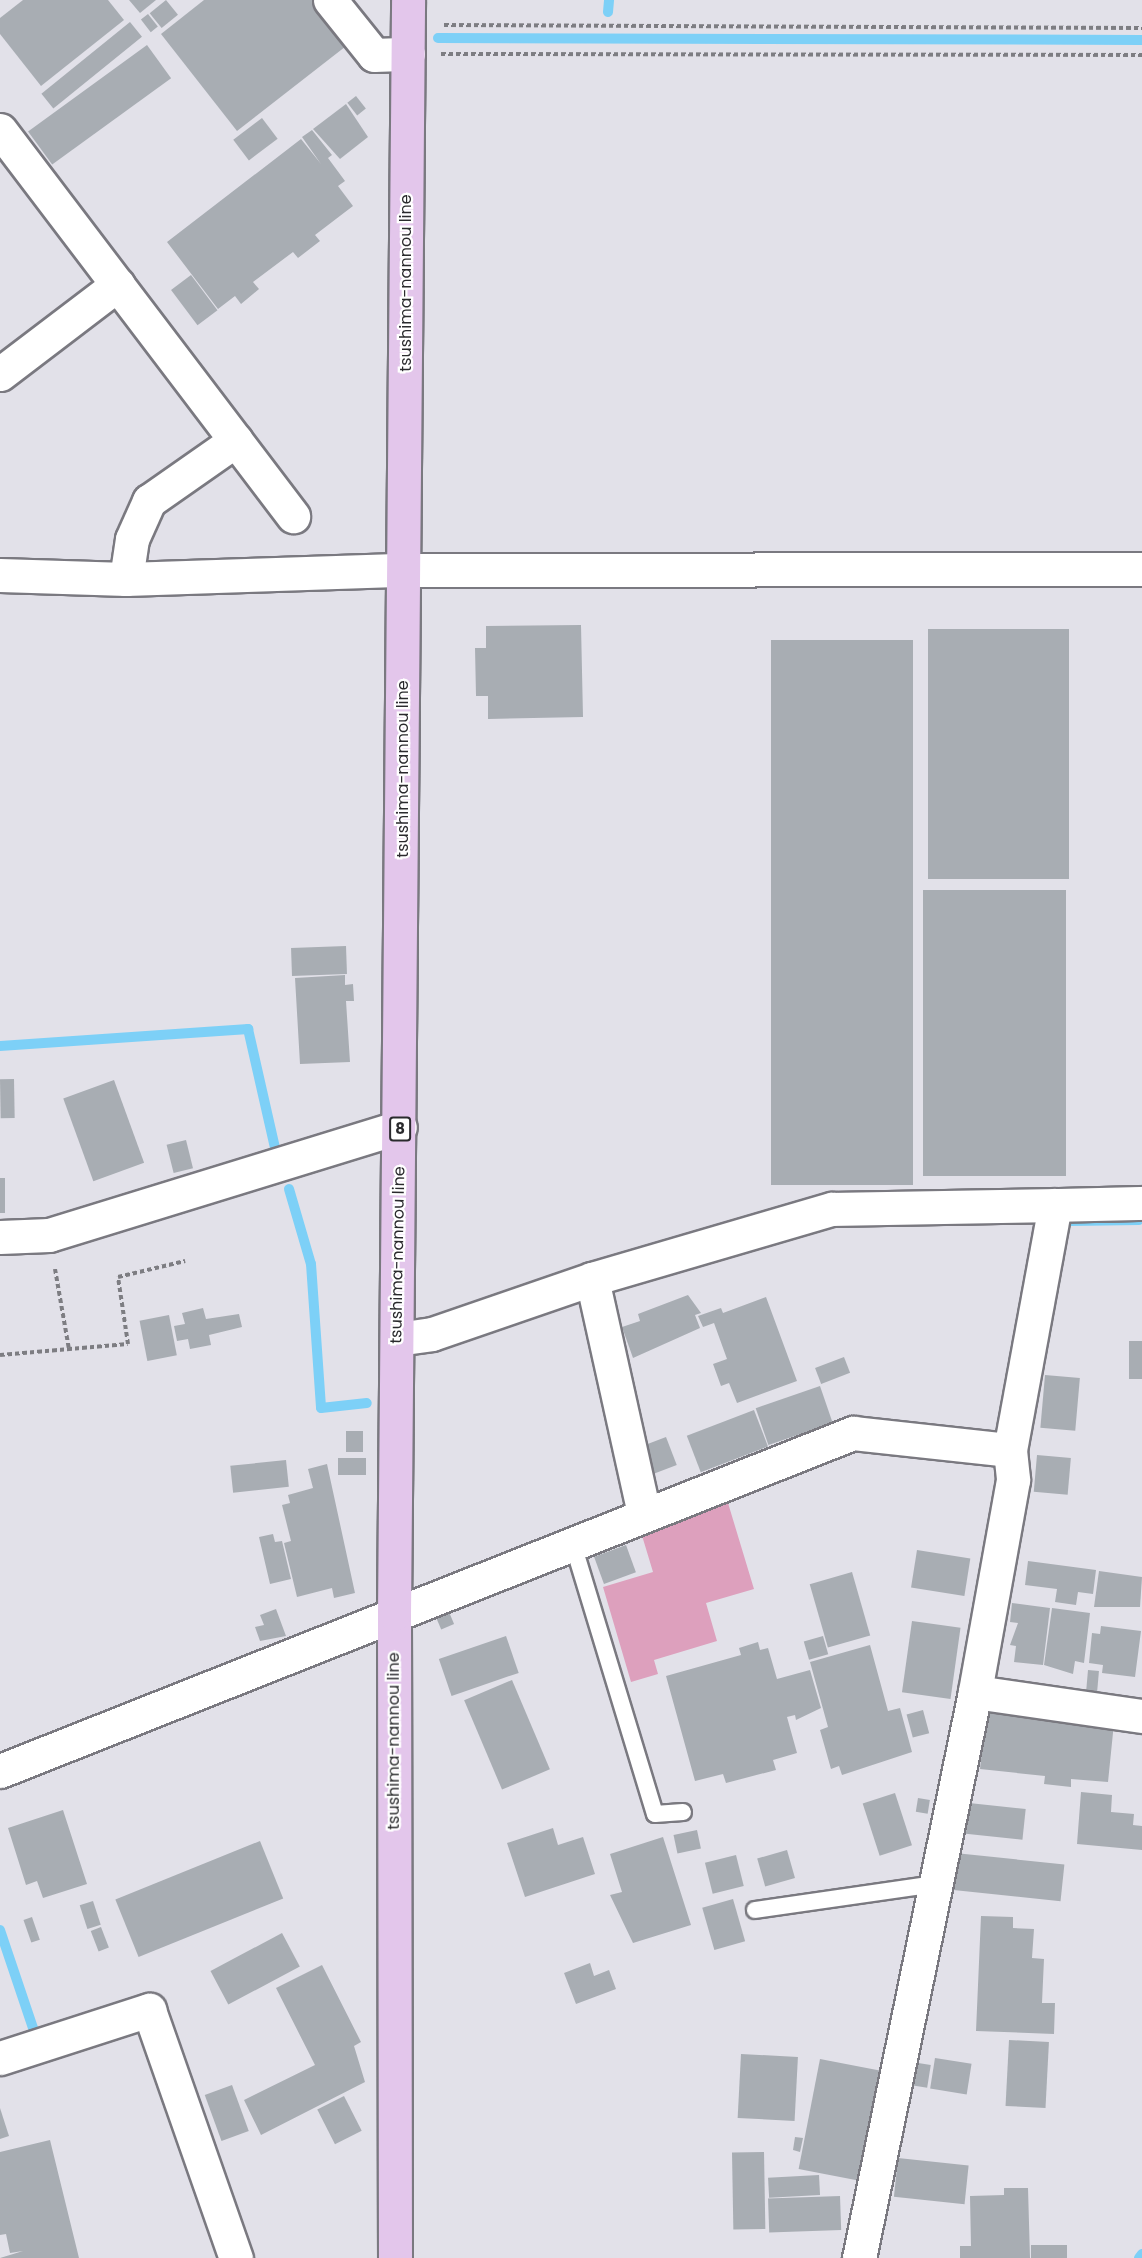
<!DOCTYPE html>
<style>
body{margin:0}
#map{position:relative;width:1142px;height:2258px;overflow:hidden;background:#e2e1e9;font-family:Poppins,sans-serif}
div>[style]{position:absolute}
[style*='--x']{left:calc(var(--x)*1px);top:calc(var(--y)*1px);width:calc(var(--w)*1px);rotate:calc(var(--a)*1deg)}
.green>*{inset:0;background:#dda0bd}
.stream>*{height:10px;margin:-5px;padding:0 5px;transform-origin:5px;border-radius:5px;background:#7dd0f7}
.building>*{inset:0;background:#a8adb3;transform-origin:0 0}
.path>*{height:4px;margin-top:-2px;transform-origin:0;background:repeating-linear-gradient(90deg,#7d7d82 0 4.5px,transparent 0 7.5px)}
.roads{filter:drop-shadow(2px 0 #7a7980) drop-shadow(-2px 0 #7a7980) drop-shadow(0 2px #7a7980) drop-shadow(0 -2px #7a7980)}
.lane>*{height:16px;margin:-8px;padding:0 8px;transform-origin:8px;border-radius:8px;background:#fff}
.street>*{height:33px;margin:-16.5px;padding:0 16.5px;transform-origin:16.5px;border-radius:16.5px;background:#fff}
.secondary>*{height:33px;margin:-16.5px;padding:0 16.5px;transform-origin:16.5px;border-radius:16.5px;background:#fff}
.primary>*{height:33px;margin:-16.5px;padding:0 16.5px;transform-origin:16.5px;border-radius:16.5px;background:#e3c6eb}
span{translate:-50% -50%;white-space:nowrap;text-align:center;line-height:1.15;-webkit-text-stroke:4.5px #fff;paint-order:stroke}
.shield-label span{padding:2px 4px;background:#fff;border:2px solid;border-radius:4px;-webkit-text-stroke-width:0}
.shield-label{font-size:15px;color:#2a2a2d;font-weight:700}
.street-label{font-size:16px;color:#2a2a2d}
</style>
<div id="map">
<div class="green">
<div style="clip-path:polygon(728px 1503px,754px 1589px,706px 1603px,717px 1641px,654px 1660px,658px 1674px,631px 1682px,603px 1587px,653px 1572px,640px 1529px)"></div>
</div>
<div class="stream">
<div style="--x:608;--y:12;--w:12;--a:-85"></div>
<div style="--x:438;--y:38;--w:704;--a:0.16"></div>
<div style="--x:0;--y:1046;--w:249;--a:-3.9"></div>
<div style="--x:248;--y:1029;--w:126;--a:77.2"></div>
<div style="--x:289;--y:1189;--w:78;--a:73.7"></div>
<div style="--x:311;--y:1264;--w:144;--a:86"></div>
<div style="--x:321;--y:1408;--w:46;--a:-6.2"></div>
<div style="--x:1070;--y:1221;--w:69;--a:-0.8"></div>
<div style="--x:0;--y:1930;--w:107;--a:71.4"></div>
<div style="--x:1139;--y:2258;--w:5;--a:-53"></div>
</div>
<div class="building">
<div style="clip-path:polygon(23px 0,108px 0,124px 20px,41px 86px,0 34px,0 18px)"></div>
<div style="clip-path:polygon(129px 0,156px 0,140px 13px)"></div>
<div style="left:166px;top:0;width:19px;height:21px;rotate:51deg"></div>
<div style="clip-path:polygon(204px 0,316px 0,350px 43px,237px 131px,161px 34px)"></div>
<div style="left:148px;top:14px;width:16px;height:9px;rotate:52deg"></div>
<div style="left:130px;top:22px;width:19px;height:114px;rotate:51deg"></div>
<div style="left:147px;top:45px;width:41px;height:147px;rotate:54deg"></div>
<div style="left:356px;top:96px;width:16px;height:11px;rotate:52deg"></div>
<div style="clip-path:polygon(346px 104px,368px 137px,340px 159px,313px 129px)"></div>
<div style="left:262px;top:118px;width:26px;height:36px;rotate:53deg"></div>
<div style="clip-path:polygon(312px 130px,332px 155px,328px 158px,345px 181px,338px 186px,353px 206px,315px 235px,320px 241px,298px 258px,293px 252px,253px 282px,259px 289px,241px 304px,235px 296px,218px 309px,167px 242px,301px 139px,321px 164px,302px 137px)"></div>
<div style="left:191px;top:275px;width:44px;height:25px;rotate:53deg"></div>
<div style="clip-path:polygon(581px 625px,583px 717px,488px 719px,488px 696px,476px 696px,475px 648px,486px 648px,486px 626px)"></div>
<div style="left:928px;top:629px;width:141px;height:250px"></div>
<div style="left:771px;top:640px;width:142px;height:545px"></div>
<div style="left:923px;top:890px;width:143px;height:286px"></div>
<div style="left:346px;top:946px;width:28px;height:55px;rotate:88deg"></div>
<div style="clip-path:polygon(345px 975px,345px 985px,353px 984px,354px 1001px,346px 1001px,350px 1062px,300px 1064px,295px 978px)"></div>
<div style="left:14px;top:1079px;width:39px;height:14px;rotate:89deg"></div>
<div style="left:114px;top:1080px;width:88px;height:54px;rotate:70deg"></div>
<div style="left:186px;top:1140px;width:29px;height:20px;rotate:76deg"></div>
<div style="left:0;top:1178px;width:5px;height:35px"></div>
<div style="clip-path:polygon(688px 1295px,701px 1313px,695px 1315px,700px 1328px,633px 1358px,622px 1327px,640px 1321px,638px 1314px)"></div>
<div style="clip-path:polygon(766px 1297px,797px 1381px,737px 1403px,729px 1383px,721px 1386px,713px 1364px,727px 1359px,714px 1323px,703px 1327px,698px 1316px,721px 1308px,723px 1313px)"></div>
<div style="clip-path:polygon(203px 1308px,206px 1319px,239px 1314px,242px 1327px,209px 1335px,211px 1345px,190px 1349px,188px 1339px,177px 1341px,174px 1326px,185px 1324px,182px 1313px)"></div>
<div style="left:169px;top:1315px;width:41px;height:30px;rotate:79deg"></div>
<div style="left:1129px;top:1341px;width:13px;height:38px"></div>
<div style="left:844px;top:1357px;width:17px;height:31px;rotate:69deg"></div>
<div style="left:1045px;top:1375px;width:35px;height:53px;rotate:5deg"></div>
<div style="left:820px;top:1386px;width:39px;height:68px;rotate:71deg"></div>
<div style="left:754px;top:1410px;width:39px;height:72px;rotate:69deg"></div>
<div style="left:346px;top:1431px;width:17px;height:21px"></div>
<div style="left:666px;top:1437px;width:30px;height:26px;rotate:69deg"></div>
<div style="left:1037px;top:1455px;width:34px;height:37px;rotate:5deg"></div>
<div style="left:338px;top:1458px;width:28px;height:17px"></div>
<div style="left:286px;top:1460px;width:27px;height:56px;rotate:84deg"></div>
<div style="clip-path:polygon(327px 1464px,355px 1593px,334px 1598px,332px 1588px,297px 1597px,284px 1543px,291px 1541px,282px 1505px,290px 1503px,288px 1495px,313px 1488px,308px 1469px)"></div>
<div style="clip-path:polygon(273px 1534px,275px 1542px,282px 1541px,291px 1579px,270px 1584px,259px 1537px)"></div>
<div style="left:626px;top:1545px;width:29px;height:34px;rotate:70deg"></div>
<div style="left:917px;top:1550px;width:54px;height:38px;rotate:9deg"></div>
<div style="clip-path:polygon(1028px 1561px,1096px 1570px,1093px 1594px,1078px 1592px,1076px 1605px,1055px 1602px,1057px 1589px,1025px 1585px)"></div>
<div style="clip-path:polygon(1099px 1571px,1142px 1577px,1140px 1607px,1094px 1607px)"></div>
<div style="left:852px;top:1572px;width:66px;height:44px;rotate:74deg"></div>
<div style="clip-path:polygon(1012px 1603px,1050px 1608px,1043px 1665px,1014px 1662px,1016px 1646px,1010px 1645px,1018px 1623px,1010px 1622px)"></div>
<div style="clip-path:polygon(1052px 1608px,1090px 1613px,1084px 1663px,1075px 1661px,1073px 1674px,1044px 1665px)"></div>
<div style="clip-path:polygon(276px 1609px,286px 1636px,260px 1641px,255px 1627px,264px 1625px,260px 1615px)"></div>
<div style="left:449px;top:1612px;width:13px;height:14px;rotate:67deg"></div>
<div style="left:912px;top:1621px;width:49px;height:72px;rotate:8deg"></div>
<div style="clip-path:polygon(1101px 1626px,1141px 1631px,1135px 1677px,1102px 1673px,1103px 1665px,1089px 1663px,1092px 1633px,1100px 1634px)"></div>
<div style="left:506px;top:1636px;width:39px;height:71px;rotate:71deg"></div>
<div style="left:823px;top:1636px;width:19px;height:20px;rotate:74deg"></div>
<div style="clip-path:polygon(758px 1642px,760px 1650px,768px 1648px,777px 1679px,810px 1670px,821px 1708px,796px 1720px,795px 1715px,787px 1717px,797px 1753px,773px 1760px,776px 1770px,726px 1783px,723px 1774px,695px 1781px,666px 1676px,741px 1655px,739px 1648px)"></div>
<div style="clip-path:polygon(870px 1645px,888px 1711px,900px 1708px,912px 1752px,842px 1775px,839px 1766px,831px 1769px,820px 1730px,828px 1727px,810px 1662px)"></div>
<div style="left:1088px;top:1670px;width:11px;height:25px;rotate:5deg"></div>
<div style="left:512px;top:1680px;width:97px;height:52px;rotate:67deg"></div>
<div style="left:923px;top:1710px;width:24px;height:17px;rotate:75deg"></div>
<div style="clip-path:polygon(986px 1711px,1114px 1723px,1108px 1782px,1071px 1779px,1071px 1787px,1044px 1784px,1045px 1776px,980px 1769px)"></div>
<div style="clip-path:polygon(1081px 1792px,1112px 1795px,1111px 1812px,1134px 1814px,1133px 1825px,1142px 1826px,1142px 1850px,1077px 1844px)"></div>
<div style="left:895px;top:1793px;width:55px;height:34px;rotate:72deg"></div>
<div style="left:918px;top:1798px;width:12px;height:14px;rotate:9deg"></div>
<div style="left:969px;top:1803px;width:57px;height:31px;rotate:6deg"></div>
<div style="clip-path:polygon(63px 1810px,87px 1884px,43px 1898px,37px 1881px,26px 1885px,8px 1828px)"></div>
<div style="clip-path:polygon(553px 1828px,558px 1845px,583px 1837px,595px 1874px,525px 1897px,507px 1843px)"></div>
<div style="left:697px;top:1830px;width:19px;height:24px;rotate:78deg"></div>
<div style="clip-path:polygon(663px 1837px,691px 1925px,633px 1943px,610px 1895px,622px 1892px,610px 1854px)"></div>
<div style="left:260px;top:1841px;width:62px;height:156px;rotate:68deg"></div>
<div style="left:787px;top:1850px;width:29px;height:31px;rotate:74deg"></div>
<div style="left:955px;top:1853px;width:110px;height:37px;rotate:6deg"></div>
<div style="left:736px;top:1855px;width:32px;height:32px;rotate:76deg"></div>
<div style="left:733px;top:1899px;width:44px;height:32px;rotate:74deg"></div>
<div style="left:93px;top:1901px;width:25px;height:14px;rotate:72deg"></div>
<div style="clip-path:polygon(981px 1916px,1013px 1917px,1013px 1928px,1034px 1929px,1032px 1958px,1044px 1959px,1042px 2003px,1055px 2003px,1054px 2034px,976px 2031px)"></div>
<div style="left:32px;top:1917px;width:24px;height:9px;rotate:71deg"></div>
<div style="left:101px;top:1927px;width:22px;height:11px;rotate:69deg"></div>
<div style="left:282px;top:1933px;width:38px;height:81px;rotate:62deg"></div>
<div style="clip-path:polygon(590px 1963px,594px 1976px,609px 1970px,616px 1989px,576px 2004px,564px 1973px)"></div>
<div style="clip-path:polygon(322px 1965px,361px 2042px,354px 2046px,365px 2082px,261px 2135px,244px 2100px,315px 2065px,276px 1988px)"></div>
<div style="left:1009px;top:2040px;width:40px;height:66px;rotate:3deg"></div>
<div style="left:741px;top:2054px;width:57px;height:64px;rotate:3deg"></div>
<div style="left:935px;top:2058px;width:37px;height:31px;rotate:9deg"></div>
<div style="left:820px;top:2059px;width:62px;height:112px;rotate:11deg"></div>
<div style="left:912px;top:2062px;width:19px;height:23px;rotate:9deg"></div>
<div style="left:232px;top:2085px;width:49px;height:29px;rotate:70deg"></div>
<div style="left:344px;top:2096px;width:39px;height:30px;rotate:63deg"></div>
<div style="clip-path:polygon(0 2108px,9px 2136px,0 2139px)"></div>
<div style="clip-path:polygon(795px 2137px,803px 2138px,800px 2152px,793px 2150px)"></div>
<div style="clip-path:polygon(50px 2140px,79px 2258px,0 2258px,23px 2251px,10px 2253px,6px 2234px,0 2235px,0 2152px)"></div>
<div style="left:764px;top:2152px;width:77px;height:32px;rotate:89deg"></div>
<div style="left:898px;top:2158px;width:71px;height:39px;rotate:6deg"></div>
<div style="left:819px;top:2175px;width:20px;height:51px;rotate:87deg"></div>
<div style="clip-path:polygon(1004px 2188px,1028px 2188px,1030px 2258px,960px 2258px,960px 2246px,971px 2246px,970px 2196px,1004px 2195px)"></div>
<div style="left:840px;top:2196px;width:34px;height:72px;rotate:88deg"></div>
<div style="left:1067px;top:2245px;width:13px;height:36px;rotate:90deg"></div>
</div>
<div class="path">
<div style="--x:444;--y:25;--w:698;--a:0.25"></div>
<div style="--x:441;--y:54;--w:701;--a:0.08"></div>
<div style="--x:55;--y:1269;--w:81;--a:80.1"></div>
<div style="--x:0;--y:1355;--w:128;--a:-4.9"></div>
<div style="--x:128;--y:1344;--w:68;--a:-98.5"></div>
<div style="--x:118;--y:1277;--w:69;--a:-13.4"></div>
</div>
<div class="roads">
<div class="lane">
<div style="--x:572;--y:1541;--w:285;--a:73.1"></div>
<div style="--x:655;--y:1814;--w:28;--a:-4"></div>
<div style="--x:755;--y:1910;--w:183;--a:-8.2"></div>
</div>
<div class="street">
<div style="--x:330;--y:0;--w:70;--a:51.3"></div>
<div style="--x:374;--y:55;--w:34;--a:-2"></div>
<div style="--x:0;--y:130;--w:485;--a:52.8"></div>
<div style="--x:0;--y:374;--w:148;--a:-37.3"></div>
<div style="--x:404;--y:570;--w:738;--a:-0.08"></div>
<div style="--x:126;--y:579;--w:40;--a:-81.5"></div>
<div style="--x:132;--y:539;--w:42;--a:-65.9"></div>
<div style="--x:149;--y:501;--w:106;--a:-35"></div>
<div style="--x:0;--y:1237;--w:49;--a:-2.3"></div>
<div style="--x:49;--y:1235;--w:367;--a:-17.1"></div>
<div style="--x:592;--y:1279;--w:240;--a:77.5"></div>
<div style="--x:397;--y:1339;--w:35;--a:-8"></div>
<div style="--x:432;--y:1334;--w:169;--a:-19"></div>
<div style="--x:592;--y:1279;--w:250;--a:-16.3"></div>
<div style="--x:832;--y:1209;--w:223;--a:-1"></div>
<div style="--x:1010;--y:1450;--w:249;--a:-79.6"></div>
<div style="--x:1055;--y:1205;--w:87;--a:-1.3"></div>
<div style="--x:975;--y:1692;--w:169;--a:8.2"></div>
<div style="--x:0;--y:1771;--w:918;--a:-21.62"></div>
<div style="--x:853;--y:1433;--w:158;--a:6.2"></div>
<div style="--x:1010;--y:1450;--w:30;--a:84"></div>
<div style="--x:1013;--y:1480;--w:215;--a:100.2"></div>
<div style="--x:975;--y:1692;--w:578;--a:101.58"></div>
<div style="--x:0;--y:2058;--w:157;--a:-17.9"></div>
<div style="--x:149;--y:2010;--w:263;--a:70.7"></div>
</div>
<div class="secondary">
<div style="--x:0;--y:575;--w:126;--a:1.8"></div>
<div style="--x:126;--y:579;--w:278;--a:-1.9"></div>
</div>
<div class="primary">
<div style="--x:395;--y:2258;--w:644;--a:-90.09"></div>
<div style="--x:394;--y:1614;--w:1614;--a:-89.5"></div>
</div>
</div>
<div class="shield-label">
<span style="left:400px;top:1129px">8</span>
</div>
<div class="street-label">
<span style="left:406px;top:283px;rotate:-90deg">tsushima-nannou line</span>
<span style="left:403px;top:769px;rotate:-90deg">tsushima-nannou line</span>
<span style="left:398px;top:1255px;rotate:-89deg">tsushima-nannou line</span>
<span style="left:394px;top:1741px;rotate:-90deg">tsushima-nannou line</span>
</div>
</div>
